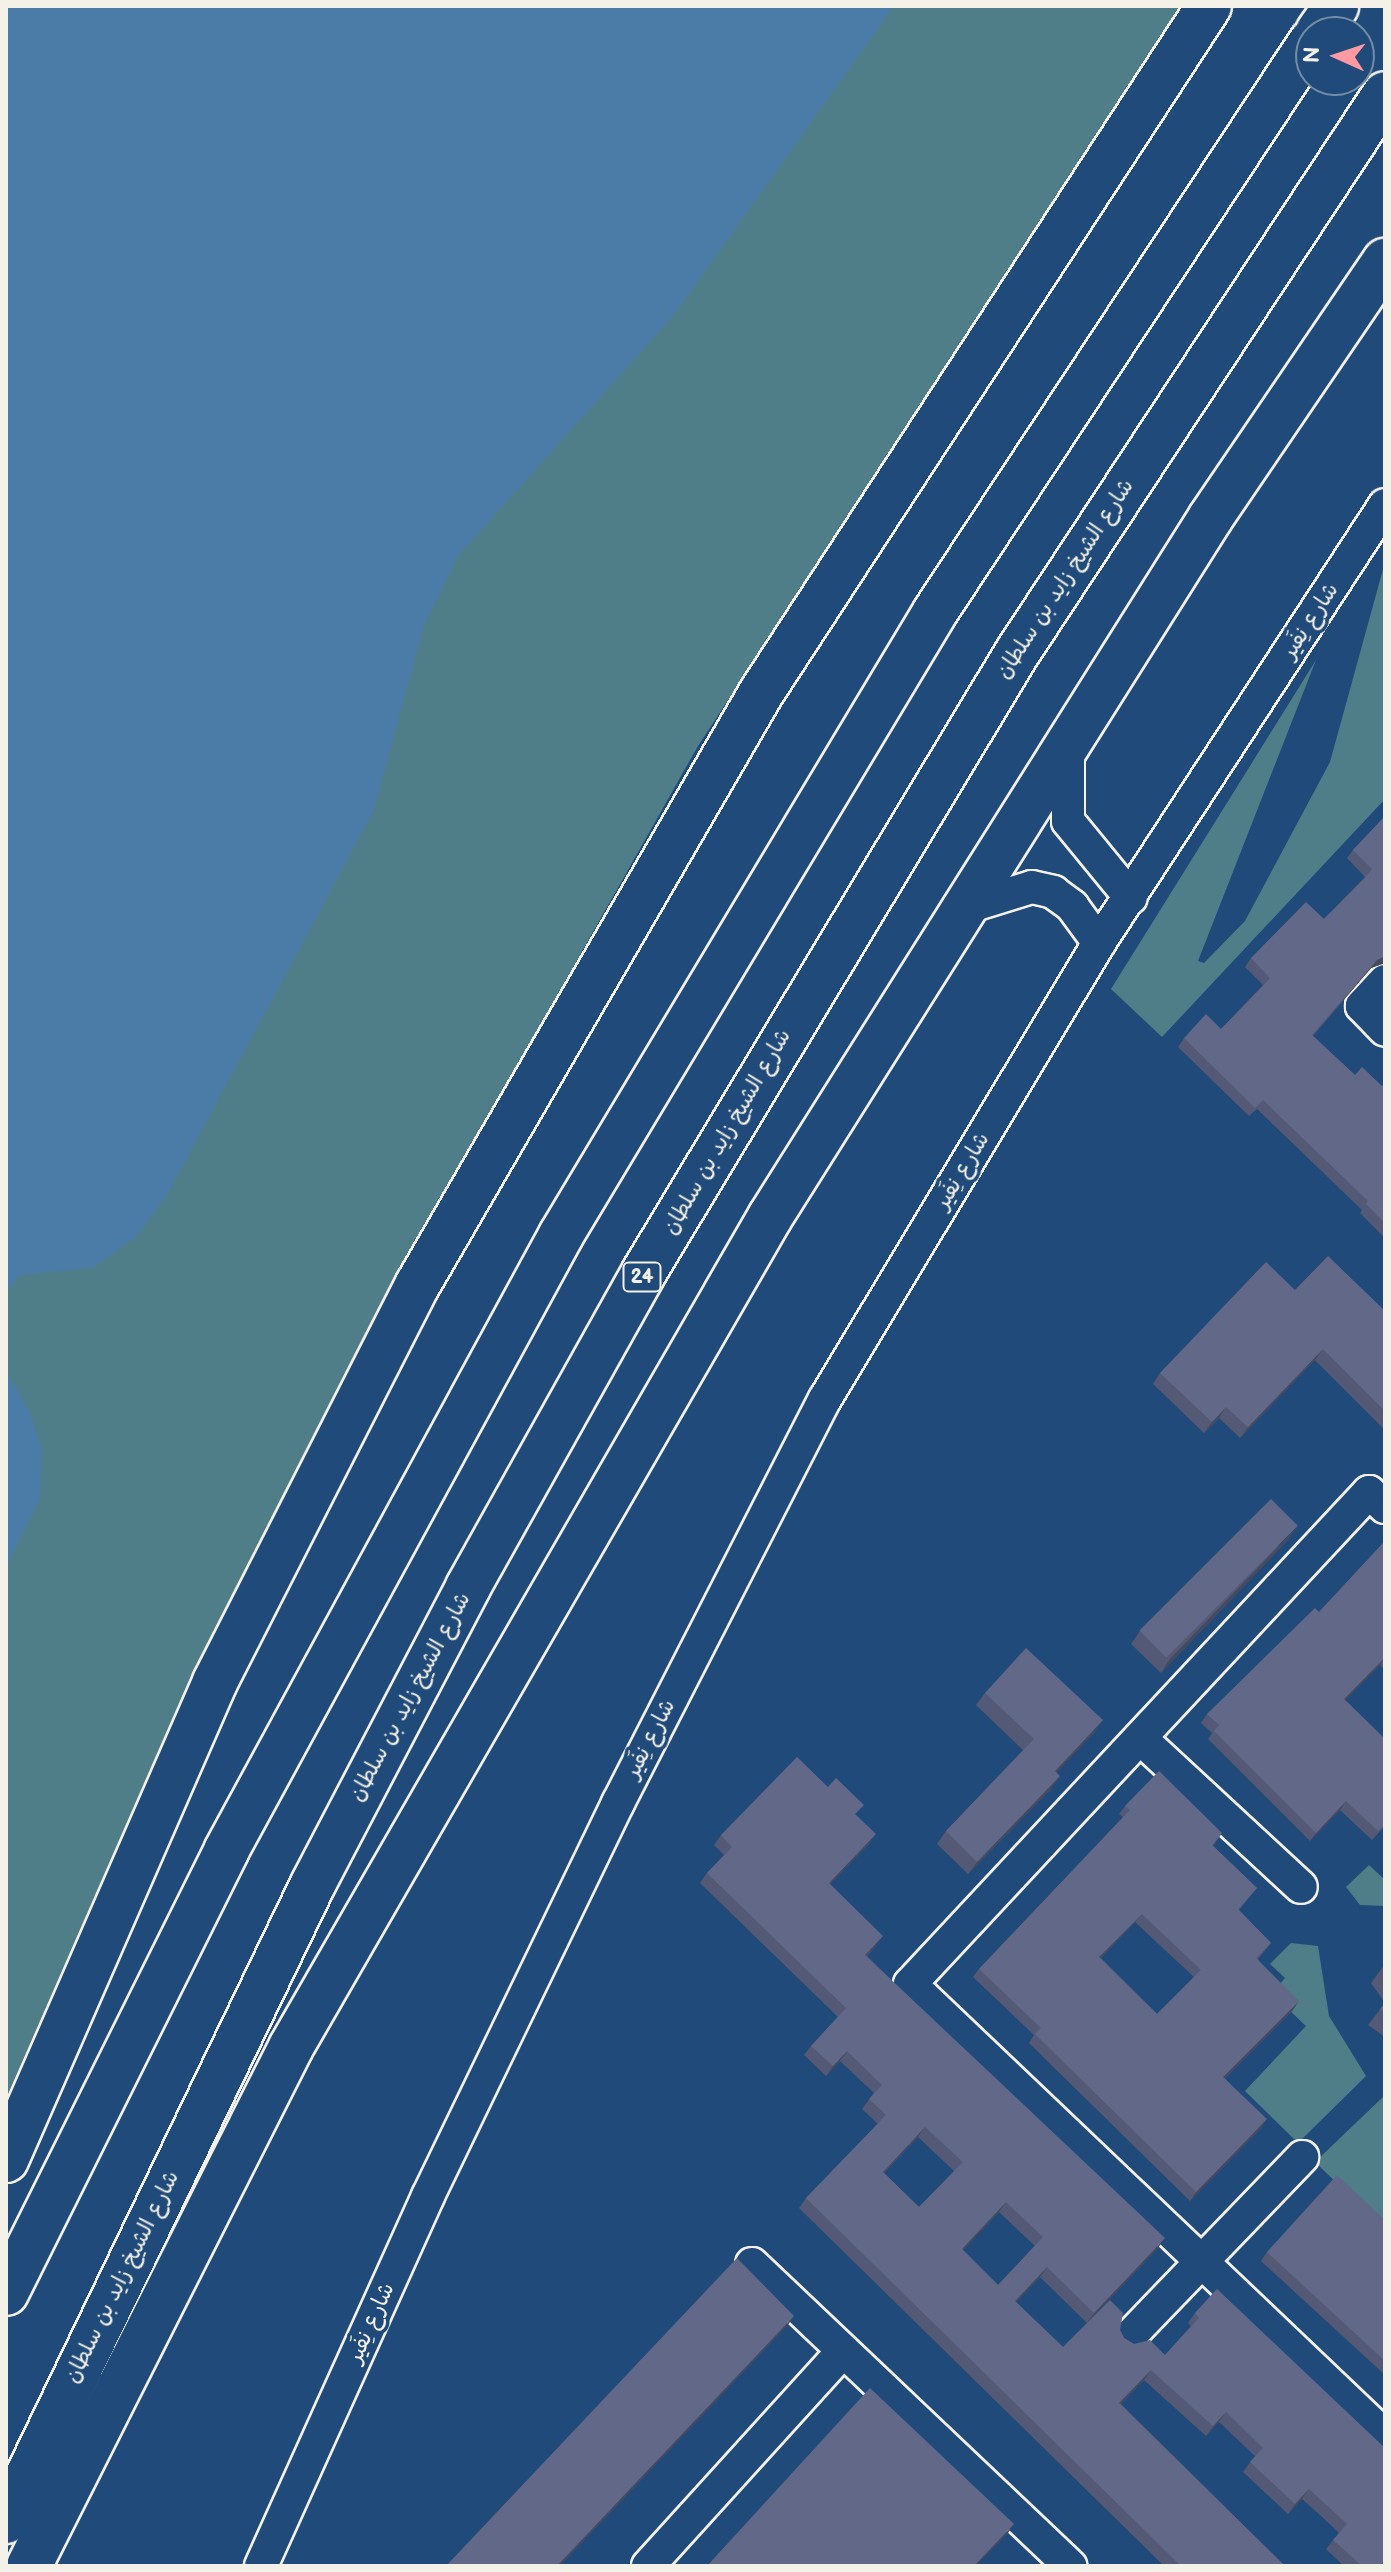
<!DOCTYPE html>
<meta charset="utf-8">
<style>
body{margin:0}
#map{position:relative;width:1391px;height:2572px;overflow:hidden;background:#1f4a7a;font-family:"Balsamiq Sans","Playpen Sans Arabic",sans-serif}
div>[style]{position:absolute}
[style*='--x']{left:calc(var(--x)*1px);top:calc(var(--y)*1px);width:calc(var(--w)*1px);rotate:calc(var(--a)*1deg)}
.green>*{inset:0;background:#4f7e89}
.water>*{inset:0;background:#4b7ca8}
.roads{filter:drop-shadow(2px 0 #f4f1e8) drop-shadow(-2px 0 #f4f1e8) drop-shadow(0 2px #f4f1e8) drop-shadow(0 -2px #f4f1e8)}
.street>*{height:32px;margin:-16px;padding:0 16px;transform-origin:16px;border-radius:16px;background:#1f4a7a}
.primary>*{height:44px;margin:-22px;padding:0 22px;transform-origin:22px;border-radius:22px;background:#1f4a7a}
.highway>*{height:44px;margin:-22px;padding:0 22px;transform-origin:22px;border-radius:22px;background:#1f4a7a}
.wall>*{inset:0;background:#545a75}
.shaded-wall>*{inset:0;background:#454a5f}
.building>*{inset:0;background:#626988;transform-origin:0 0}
span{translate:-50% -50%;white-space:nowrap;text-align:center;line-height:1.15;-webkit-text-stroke:7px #1f4a7a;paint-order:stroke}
.shield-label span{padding:2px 6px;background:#1f4a7a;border:2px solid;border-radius:6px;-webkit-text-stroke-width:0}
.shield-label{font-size:20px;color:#f4f1e8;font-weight:700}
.street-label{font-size:22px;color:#f4f1e8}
.frame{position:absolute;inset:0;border:8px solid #f4f1e8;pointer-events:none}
.north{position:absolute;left:1295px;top:16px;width:80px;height:80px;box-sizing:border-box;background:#1f4a7a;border:2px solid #748da6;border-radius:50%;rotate:273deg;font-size:22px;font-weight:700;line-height:32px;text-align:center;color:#f4f1e8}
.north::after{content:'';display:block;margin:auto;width:28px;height:36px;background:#ff9aa2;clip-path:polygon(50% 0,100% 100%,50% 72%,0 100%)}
</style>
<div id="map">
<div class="green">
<div style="clip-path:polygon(6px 6px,1184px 6px,698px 746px,378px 1313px,186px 1688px,6px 2098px)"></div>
<div style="clip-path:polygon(1385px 562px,1385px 799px,1162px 1037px,1111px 989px,1316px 660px,1198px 961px,1204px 963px,1245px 921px,1330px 762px)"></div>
<div style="clip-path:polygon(1369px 1865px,1385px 1880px,1385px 1906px,1360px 1905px,1346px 1887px)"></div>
<div style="clip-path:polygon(1291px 1943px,1318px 1946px,1329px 2016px,1366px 2076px,1298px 2143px,1245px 2091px,1306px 2026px,1288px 2009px,1279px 1985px,1285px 1978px,1270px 1964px)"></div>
<div style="clip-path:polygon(1385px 2095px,1385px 2220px,1380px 2225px,1315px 2162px)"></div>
</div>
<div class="water">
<div style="clip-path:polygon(6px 6px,894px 6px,673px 316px,458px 556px,423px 628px,374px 810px,167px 1195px,137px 1236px,93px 1268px,20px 1275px,6px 1292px)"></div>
<div style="clip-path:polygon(6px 1370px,29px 1411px,42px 1449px,40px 1498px,6px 1568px)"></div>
</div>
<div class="roads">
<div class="street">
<div style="--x:1068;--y:744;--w:77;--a:90"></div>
<div style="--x:1068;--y:821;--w:99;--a:50.7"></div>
<div style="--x:964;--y:908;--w:71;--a:-17.2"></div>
<div style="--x:1032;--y:887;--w:22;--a:13"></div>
<div style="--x:1053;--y:892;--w:24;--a:36"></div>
<div style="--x:1072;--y:906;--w:46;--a:53.9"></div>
<div style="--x:1385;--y:981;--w:34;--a:133"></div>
<div style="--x:1362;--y:1006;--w:33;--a:46"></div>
<div style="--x:1385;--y:1507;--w:22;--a:-137"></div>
<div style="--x:1369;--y:1492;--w:673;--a:133.01"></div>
<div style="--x:910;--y:1984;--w:656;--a:43.58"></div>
<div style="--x:1140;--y:1738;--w:219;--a:42.8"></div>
<div style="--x:752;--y:2264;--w:439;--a:43.5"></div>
<div style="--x:1131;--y:2335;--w:247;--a:-46.1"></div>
<div style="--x:261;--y:2566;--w:406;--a:-65.7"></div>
<div style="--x:428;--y:2196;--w:437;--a:-64.2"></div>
<div style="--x:618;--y:1803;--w:454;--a:-62.9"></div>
<div style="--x:825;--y:1399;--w:532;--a:-59"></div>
<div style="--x:1099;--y:943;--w:523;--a:-56.86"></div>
<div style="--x:648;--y:2566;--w:290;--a:-47.8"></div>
</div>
<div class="primary">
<div style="--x:6;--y:2160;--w:522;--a:-66.38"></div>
<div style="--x:215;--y:1682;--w:447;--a:-63"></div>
<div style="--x:418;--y:1284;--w:683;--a:-59.87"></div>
<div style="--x:761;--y:693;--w:820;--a:-56.89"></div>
<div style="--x:29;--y:2566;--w:581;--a:-63.21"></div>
<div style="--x:291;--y:2047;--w:958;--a:-60.01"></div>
<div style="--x:770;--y:1217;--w:827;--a:-57.79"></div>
<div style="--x:1211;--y:517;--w:310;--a:-55.8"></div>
</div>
<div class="highway">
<div style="--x:1318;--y:32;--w:32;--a:-55"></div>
<div style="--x:6;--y:2293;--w:494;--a:-63.5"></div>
<div style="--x:226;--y:1851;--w:701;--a:-61.46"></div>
<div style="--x:561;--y:1235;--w:727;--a:-59.02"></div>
<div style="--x:935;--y:612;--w:683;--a:-56.59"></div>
<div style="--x:6;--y:2521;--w:707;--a:-64.27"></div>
<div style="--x:313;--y:1884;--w:335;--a:-62.4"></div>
<div style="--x:468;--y:1587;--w:361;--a:-60.8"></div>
<div style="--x:644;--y:1272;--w:723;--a:-58.93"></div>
<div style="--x:1017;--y:653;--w:669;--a:-56.64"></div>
</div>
</div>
<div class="wall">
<div style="clip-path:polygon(1385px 816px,1385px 963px,1371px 968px,1313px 1036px,1355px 1075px,1382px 1086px,1385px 1083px,1385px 1238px,1360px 1213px,1362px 1210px,1257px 1109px,1249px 1116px,1178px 1047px,1184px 1038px,1221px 1029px,1263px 985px,1245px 967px,1251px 958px,1324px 919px,1365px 877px,1347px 858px,1353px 850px)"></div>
<div style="clip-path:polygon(1295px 1290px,1385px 1311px,1385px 1430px,1315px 1360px,1240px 1438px,1219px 1418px,1204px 1433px,1153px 1384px,1160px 1373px)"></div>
<div style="clip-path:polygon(1289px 1539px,1161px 1673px,1131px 1644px,1140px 1631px)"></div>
<div style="clip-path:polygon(1385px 1541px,1385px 1670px,1380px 1665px,1345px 1700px,1385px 1739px,1385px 1828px,1384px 1827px,1372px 1840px,1340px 1810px,1310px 1841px,1208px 1739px,1212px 1733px,1201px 1723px,1207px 1714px,1319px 1612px)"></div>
<div style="clip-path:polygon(985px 1693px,1094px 1733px,1056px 1772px,1051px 1789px,968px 1874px,937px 1844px,946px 1831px,1023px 1750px,976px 1705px)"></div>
<div style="clip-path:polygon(evenodd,1125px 1806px,1222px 1833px,1213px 1846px,1257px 1888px,1239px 1910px,1271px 1943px,1258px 1959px,1293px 2010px,1225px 2078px,1261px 2128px,1190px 2201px,1029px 2043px,1034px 2035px,973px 1977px,979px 1969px,1123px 1817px,1119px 1814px,1125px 1806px,1135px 1922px,1194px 1977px,1157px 2014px,1101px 1958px,1135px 1922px)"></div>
<div style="clip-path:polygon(evenodd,857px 1816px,869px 1844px,830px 1884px,876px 1946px,867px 1956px,1158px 2248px,1087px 2323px,1040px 2277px,1016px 2302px,1063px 2347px,1120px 2330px,1124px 2338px,1134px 2344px,1165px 2355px,1191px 2326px,1188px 2323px,1195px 2313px,1217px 2289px,1385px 2566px,1344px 2566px,1326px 2549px,1339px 2533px,1320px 2515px,1302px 2499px,1288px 2514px,1243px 2472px,1255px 2456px,1219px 2422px,1206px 2436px,1144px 2380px,1121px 2404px,1285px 2566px,1164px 2566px,799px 2208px,806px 2198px,878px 2124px,862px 2109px,874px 2093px,840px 2061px,826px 2076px,804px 2055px,811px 2046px,838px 2017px,700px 1883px,707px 1873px,724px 1855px,714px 1845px,721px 1835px,857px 1816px,918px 2137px,954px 2171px,919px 2207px,884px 2173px,918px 2137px,857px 1816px,999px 2212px,1035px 2246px,998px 2285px,963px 2250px,999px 2212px)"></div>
<div style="clip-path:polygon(1385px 1964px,1385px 2037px,1368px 2025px,1385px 2003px,1371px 1983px)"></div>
<div style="clip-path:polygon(1385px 2220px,1385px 2375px,1261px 2261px,1267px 2252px)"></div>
</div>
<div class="shaded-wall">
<div style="clip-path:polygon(1385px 956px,1385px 963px,1371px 968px,1306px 1044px,1377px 960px)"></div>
<div style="clip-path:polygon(1323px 1349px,1315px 1360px,1240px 1438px,1248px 1427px)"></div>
<div style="clip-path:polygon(1226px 1407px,1219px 1418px,1204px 1433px,1212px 1422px)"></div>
<div style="clip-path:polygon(1298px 1526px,1289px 1539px,1161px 1673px,1169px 1660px)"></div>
<div style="clip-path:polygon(1385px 1658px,1380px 1665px,1338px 1708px,1344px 1699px)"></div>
<div style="clip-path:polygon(1103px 1720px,1094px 1733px,1046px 1784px,1055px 1771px)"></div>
<div style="clip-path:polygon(1060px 1776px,1051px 1789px,968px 1874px,977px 1862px)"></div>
<div style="clip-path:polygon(1346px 1801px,1340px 1810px,1310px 1841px,1316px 1833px)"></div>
<div style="clip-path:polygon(876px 1834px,869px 1844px,822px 1893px,829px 1883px)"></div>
<div style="clip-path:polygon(1142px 1914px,1135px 1922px,1093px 1966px,1099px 1957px)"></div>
<div style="clip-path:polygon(883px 1936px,876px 1946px,858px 1964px,865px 1955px)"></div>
<div style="clip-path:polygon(1299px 2001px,1293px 2010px,1217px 2086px,1223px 2077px)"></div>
<div style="clip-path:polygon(847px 2051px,840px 2061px,826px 2076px,833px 2066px)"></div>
<div style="clip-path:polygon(1267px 2119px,1261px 2128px,1190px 2201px,1196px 2192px)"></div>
<div style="clip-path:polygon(925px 2127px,918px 2137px,876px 2181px,883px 2172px)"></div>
<div style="clip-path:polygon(1006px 2202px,999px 2212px,955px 2259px,962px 2249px)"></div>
<div style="clip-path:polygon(1165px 2238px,1158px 2248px,1087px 2323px,1094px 2313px)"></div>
<div style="clip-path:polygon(1047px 2267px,1040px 2277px,1008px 2311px,1015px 2301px)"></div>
<div style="clip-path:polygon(794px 2316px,788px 2325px,560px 2566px,557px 2566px)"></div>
<div style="clip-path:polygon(1151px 2370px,1144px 2380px,1112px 2413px,1119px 2403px)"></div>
<div style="clip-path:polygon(1226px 2412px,1219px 2422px,1206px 2436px,1213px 2426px)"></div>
<div style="clip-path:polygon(1309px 2489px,1302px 2499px,1288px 2514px,1295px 2504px)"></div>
<div style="clip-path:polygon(1014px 2524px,1008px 2533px,976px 2566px,974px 2566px)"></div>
</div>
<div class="building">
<div style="clip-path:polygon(1385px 816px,1385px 956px,1377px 960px,1312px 1035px,1355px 1075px,1362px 1067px,1382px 1086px,1385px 1083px,1385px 1223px,1366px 1204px,1368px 1201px,1263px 1100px,1255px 1108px,1184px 1038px,1206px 1014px,1221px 1029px,1261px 988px,1270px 978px,1251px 958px,1306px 902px,1324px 919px,1363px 880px,1372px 869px,1353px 850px)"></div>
<div style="clip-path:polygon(1328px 1256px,1385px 1311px,1385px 1411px,1323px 1349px,1248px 1427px,1226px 1407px,1212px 1422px,1160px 1373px,1266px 1262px,1295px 1290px)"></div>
<div style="left:1271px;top:1499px;width:38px;height:186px;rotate:45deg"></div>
<div style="clip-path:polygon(1385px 1541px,1385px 1657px,1344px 1699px,1385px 1739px,1385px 1824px,1378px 1831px,1346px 1801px,1316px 1833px,1214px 1731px,1219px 1725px,1207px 1714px,1315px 1608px,1319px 1612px)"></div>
<div style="clip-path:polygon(1026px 1648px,1103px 1720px,1055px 1771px,1060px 1776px,977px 1862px,946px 1831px,1034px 1739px,985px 1693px)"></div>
<div style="clip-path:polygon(evenodd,797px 1757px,828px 1787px,836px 1778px,864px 1805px,855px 1814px,876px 1834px,829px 1883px,883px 1936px,865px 1955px,1165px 2238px,1094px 2313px,1047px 2267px,1015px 2301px,1063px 2347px,1110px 2300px,1123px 2313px,1120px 2330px,1124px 2338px,1134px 2344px,1150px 2340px,1165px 2355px,1199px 2318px,1195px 2313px,1217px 2289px,1385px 2448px,1385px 2566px,1362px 2566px,1333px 2540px,1347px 2524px,1309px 2489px,1295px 2504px,1250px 2462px,1263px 2448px,1226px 2412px,1213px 2426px,1151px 2370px,1119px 2403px,1285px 2566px,1181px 2566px,806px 2198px,886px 2115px,869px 2099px,882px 2085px,847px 2051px,833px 2066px,811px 2046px,846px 2008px,707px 1873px,732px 1847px,721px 1835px,797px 1757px,925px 2127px,963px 2162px,919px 2207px,883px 2172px,925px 2127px,797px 1757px,1006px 2202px,1043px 2237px,998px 2285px,962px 2249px,1006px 2202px)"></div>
<div style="clip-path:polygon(evenodd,1159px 1771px,1222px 1833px,1212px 1845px,1257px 1888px,1238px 1909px,1271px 1943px,1256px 1958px,1299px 2001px,1223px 2077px,1267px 2119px,1196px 2192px,1035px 2034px,1041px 2028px,979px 1969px,1130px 1810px,1125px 1806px,1159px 1771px,1142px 1914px,1201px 1970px,1157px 2014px,1099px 1957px,1142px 1914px)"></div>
<div style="clip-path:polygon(1385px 2003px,1385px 2013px,1380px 2009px)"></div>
<div style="clip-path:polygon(1337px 2175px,1385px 2220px,1385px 2361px,1267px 2252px)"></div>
<div style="clip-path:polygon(737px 2258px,794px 2316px,557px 2566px,446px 2566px)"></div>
<div style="clip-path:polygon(870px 2388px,1014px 2524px,974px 2566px,707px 2566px)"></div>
</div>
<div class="shield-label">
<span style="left:642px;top:1277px">24</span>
</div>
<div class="street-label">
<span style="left:1065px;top:579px;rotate:-57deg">شارع الشيخ زايد بن سلطان</span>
<span style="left:1310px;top:621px;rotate:-57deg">شارع نِفَير</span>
<span style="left:727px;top:1132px;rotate:-60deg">شارع الشيخ زايد بن سلطان</span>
<span style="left:962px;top:1171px;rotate:-59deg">شارع نِفَير</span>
<span style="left:410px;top:1697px;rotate:-62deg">شارع الشيخ زايد بن سلطان</span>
<span style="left:650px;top:1739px;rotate:-63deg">شارع نِفَير</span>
<span style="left:122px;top:2277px;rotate:-64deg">شارع الشيخ زايد بن سلطان</span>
<span style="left:371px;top:2323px;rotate:-66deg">شارع نِفَير</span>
</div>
<div class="frame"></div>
<div class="north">N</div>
</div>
